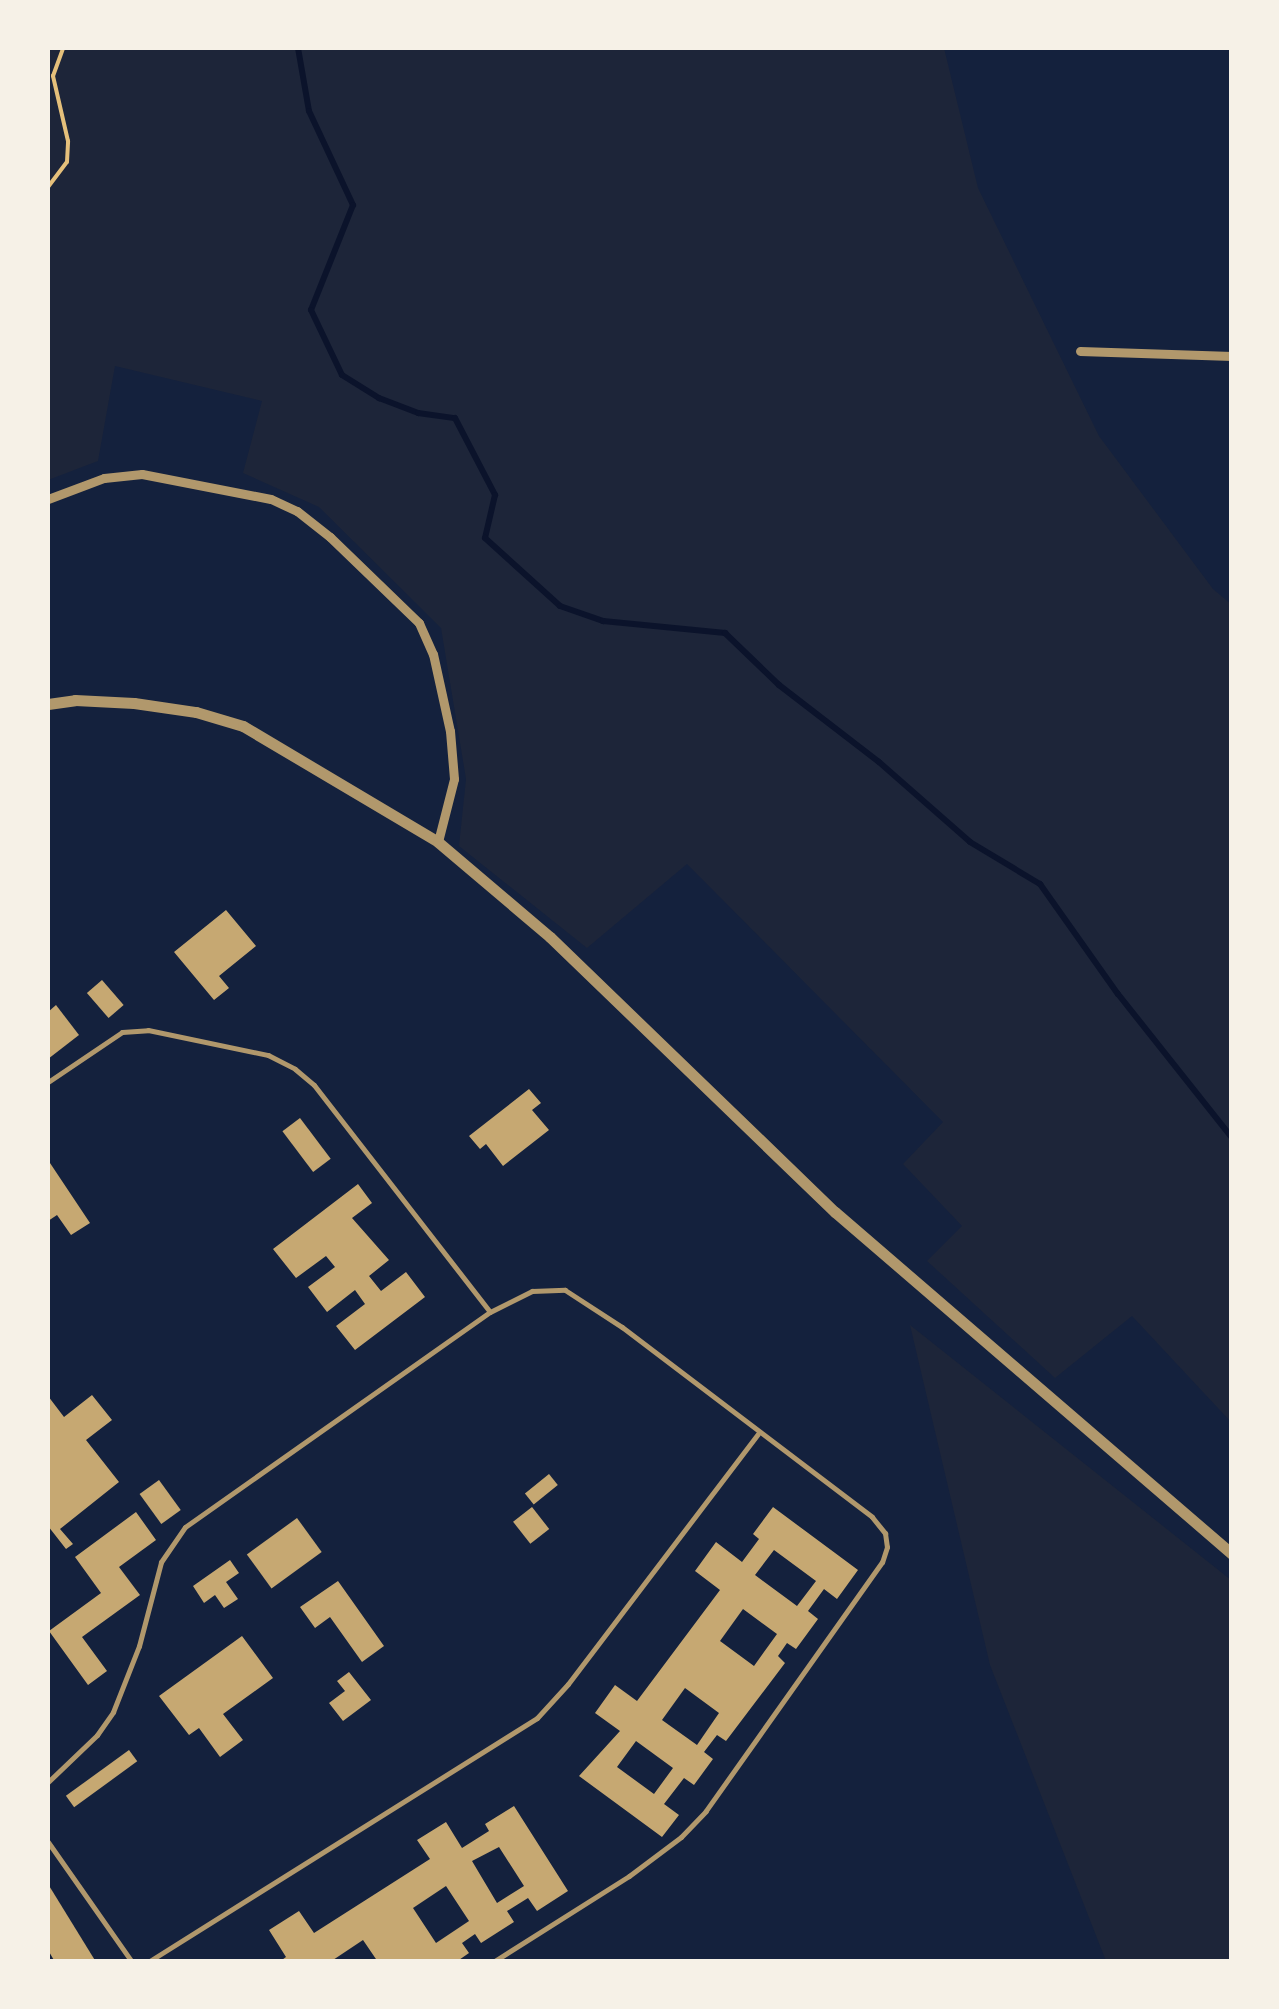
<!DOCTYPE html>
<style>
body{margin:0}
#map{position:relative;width:1279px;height:2009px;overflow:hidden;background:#14213d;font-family:"Asap Condensed",sans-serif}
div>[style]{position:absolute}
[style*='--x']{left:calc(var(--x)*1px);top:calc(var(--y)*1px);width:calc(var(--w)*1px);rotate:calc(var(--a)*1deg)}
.green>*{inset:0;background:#1d2539}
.stream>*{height:6px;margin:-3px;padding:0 3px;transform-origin:3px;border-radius:3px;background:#0b132b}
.building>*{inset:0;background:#c6a872;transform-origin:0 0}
.path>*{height:4px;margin:-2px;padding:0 2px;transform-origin:2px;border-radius:2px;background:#e5c07b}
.service>*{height:5px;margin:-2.5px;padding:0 2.5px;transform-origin:2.5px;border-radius:2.5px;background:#b1986c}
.minor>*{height:9px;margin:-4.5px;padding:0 4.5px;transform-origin:4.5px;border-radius:4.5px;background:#b1986c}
.tertiary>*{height:11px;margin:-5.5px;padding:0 5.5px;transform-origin:5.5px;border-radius:5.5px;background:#b1986c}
span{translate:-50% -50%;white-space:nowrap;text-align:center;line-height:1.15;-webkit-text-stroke:10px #f6f1e7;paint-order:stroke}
.frame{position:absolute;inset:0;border:50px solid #f6f1e7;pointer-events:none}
</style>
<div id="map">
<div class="green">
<div style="clip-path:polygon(48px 48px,944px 48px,978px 188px,1099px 436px,1213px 589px,1231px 604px,1231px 1422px,1132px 1316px,1055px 1378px,927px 1261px,962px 1226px,903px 1164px,943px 1122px,687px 864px,587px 948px,459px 846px,466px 779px,441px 628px,319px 507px,243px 473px,262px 401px,115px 366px,98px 461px,48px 480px)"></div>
<div style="clip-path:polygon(910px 1325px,1231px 1580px,1231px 1961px,1106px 1961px,990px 1665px)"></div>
</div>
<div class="stream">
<div style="--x:298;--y:48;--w:64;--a:80.1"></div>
<div style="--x:309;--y:111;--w:104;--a:64.9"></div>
<div style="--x:353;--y:205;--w:113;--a:111.8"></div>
<div style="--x:311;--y:310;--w:72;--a:64.5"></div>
<div style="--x:342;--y:375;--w:44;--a:31.9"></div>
<div style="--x:379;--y:398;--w:42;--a:21"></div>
<div style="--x:418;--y:413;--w:37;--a:8"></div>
<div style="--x:455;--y:418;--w:87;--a:62.5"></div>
<div style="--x:495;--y:495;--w:44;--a:103.1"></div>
<div style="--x:485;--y:538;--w:101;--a:42.2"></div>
<div style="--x:560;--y:606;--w:46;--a:19.2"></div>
<div style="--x:603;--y:621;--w:123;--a:5.6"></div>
<div style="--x:725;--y:633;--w:75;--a:43.9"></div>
<div style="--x:779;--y:685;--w:126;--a:37.6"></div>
<div style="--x:879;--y:762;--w:121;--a:41.3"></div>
<div style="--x:970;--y:842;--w:82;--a:31"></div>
<div style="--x:1040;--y:884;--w:135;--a:54.7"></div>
<div style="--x:1118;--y:994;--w:184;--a:51.6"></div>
</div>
<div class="building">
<div style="clip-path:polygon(226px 910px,256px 946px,219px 976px,229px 988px,214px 1000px,174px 952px)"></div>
<div style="left:102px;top:980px;width:33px;height:20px;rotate:49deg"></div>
<div style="clip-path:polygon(56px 1005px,79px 1035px,48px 1059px,48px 1012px)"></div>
<div style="clip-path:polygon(529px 1089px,541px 1103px,532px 1110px,549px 1130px,503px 1166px,486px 1144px,480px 1149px,469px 1136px)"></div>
<div style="left:300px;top:1118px;width:51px;height:22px;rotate:53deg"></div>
<div style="clip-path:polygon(48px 1160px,90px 1223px,71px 1235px,57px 1215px,48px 1221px)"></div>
<div style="clip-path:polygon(358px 1184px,372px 1203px,352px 1218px,389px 1260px,369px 1276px,381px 1291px,406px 1272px,425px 1297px,355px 1350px,336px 1326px,365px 1304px,355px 1290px,327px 1312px,308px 1287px,335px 1267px,326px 1256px,296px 1278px,273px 1249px)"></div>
<div style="clip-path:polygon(92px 1395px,112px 1420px,86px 1440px,119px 1482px,60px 1529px,73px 1544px,66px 1549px,48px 1526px,48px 1396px,64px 1417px)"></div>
<div style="left:549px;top:1474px;width:14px;height:31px;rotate:51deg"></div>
<div style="left:159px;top:1480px;width:37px;height:24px;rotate:54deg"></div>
<div style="left:532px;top:1507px;width:28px;height:24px;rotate:52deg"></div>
<div style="clip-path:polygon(evenodd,773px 1507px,858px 1570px,837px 1599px,824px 1589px,808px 1611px,818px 1619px,796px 1649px,787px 1643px,778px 1656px,785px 1663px,726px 1741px,717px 1735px,704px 1752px,713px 1759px,694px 1785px,684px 1778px,664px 1804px,679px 1815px,662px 1837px,579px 1776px,620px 1731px,595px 1713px,615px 1685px,637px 1701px,720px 1590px,695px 1571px,716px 1542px,742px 1562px,759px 1539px,753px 1534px,773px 1507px,774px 1550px,816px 1581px,797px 1606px,755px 1575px,774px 1550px,773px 1507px,743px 1609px,777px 1634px,754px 1666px,720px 1641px,743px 1609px,773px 1507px,685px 1688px,719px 1713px,697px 1745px,662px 1720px,685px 1688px,773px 1507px,636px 1741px,673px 1768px,654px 1794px,617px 1767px,636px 1741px)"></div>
<div style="clip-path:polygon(136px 1512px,156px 1540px,119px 1567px,140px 1595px,82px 1637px,107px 1671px,88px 1685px,49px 1631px,101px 1593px,75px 1557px)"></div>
<div style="left:297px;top:1518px;width:42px;height:62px;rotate:54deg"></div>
<div style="clip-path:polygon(230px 1560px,239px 1573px,226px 1582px,238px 1599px,224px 1608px,215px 1595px,204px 1603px,193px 1586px)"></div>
<div style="clip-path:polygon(338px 1581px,384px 1646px,362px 1662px,330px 1617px,315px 1628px,300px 1607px)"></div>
<div style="clip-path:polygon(242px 1636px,273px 1678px,223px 1714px,243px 1740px,220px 1757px,199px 1728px,189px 1735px,159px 1696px)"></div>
<div style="clip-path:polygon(349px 1672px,371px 1700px,343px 1721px,329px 1703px,345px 1691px,337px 1681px)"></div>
<div style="left:129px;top:1750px;width:14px;height:78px;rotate:54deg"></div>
<div style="clip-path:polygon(evenodd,514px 1806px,568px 1891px,537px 1911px,528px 1898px,507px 1911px,514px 1922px,481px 1943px,475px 1934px,462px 1943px,469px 1953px,456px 1962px,378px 1962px,363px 1940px,330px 1962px,279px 1962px,286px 1957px,269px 1930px,299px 1911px,314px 1933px,430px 1859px,417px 1840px,446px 1822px,462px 1848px,489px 1831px,485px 1824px,514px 1806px,499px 1847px,524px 1886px,497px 1903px,472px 1861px,499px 1847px,514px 1806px,446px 1886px,469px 1921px,436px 1943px,413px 1908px,446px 1886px)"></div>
<div style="clip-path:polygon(48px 1884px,96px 1962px,55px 1962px,48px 1950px)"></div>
</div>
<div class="path">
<div style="--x:48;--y:187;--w:31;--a:-53"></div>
<div style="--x:67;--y:162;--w:21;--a:-87"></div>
<div style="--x:68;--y:141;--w:67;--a:-103"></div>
<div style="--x:53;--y:76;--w:30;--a:-70"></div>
</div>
<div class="service">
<div style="--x:48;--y:1082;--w:89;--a:-34"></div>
<div style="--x:122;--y:1032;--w:26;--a:-4"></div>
<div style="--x:148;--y:1030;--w:123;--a:11.8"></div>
<div style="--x:268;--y:1055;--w:30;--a:27"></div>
<div style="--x:295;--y:1069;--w:25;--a:40"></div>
<div style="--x:314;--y:1085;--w:287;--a:52.2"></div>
<div style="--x:48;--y:1782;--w:68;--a:-43.8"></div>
<div style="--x:97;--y:1735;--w:28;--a:-55"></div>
<div style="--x:113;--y:1712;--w:71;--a:-68.5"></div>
<div style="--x:139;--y:1646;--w:87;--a:-75.3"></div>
<div style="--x:161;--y:1562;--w:42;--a:-55.6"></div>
<div style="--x:185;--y:1527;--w:373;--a:-35.2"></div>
<div style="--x:490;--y:1312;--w:47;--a:-26.6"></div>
<div style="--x:532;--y:1291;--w:33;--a:-2"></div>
<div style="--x:565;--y:1290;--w:68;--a:33"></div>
<div style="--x:622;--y:1327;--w:314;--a:37.2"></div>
<div style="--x:872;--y:1517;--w:21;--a:51"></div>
<div style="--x:885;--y:1533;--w:14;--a:82"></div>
<div style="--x:887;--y:1547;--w:16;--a:108"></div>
<div style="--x:882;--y:1562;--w:305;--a:125.3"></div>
<div style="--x:706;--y:1811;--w:36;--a:134"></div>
<div style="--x:681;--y:1837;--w:65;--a:143.1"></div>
<div style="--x:629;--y:1876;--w:161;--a:147.7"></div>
<div style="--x:48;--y:1842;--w:146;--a:55"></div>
<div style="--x:148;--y:1962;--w:459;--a:-32.1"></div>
<div style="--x:537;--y:1718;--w:46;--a:-47.6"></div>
<div style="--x:568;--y:1684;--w:314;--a:-52.8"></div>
</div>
<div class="minor">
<div style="--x:1080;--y:351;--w:152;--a:1.9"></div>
<div style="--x:48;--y:499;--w:60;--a:-20.6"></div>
<div style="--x:104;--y:478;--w:38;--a:-6"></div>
<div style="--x:142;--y:474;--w:131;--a:11"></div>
<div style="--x:271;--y:499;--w:29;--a:25"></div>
<div style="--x:297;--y:511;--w:42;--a:38.2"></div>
<div style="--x:330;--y:537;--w:124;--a:44"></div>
<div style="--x:419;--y:623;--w:34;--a:66"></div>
<div style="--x:433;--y:654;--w:79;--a:77.6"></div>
<div style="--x:450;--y:731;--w:48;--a:85.2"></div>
<div style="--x:454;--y:779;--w:65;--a:104.3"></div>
</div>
<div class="tertiary">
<div style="--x:48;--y:704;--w:27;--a:-8"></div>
<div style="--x:75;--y:700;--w:59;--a:2.9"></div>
<div style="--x:134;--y:703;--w:63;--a:8.3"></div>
<div style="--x:196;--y:712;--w:49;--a:16.6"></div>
<div style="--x:243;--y:726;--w:227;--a:30.7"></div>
<div style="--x:438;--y:842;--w:147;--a:40.3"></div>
<div style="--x:550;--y:937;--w:396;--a:44"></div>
<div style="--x:835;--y:1212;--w:524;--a:40.74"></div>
</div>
<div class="frame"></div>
</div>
